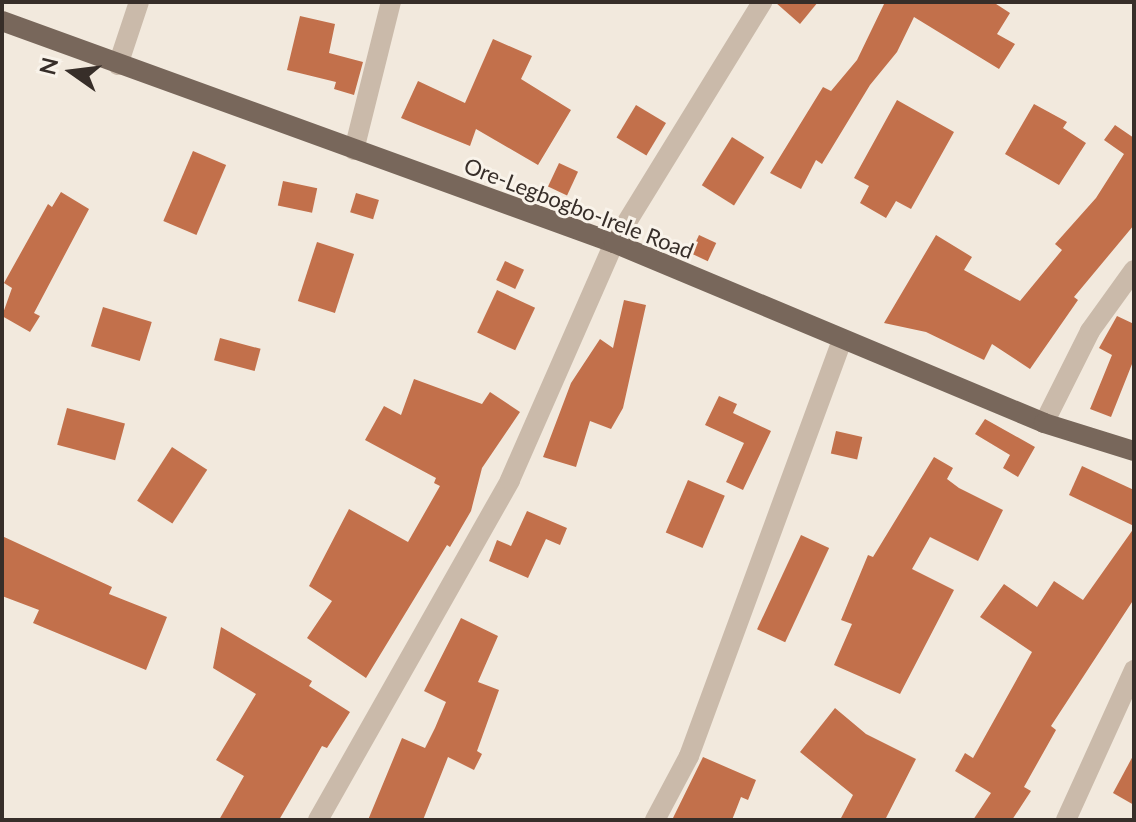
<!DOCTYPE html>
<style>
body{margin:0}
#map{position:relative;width:1136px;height:822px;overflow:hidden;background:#f2e9dd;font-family:Lato,sans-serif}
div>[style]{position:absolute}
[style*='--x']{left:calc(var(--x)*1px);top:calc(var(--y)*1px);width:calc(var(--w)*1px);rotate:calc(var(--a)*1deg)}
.building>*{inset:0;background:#c2704b;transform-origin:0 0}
.minor>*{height:20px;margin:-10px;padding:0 10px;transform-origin:10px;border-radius:10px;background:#cabaaa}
.major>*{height:20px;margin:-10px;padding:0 10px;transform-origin:10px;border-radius:10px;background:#78675b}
span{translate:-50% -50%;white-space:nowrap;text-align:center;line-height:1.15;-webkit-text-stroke:6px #f9f3ea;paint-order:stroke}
.street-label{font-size:22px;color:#372e29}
.frame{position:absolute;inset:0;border:4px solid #372e29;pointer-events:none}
.north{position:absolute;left:32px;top:32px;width:80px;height:80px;-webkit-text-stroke:6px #f9f3ea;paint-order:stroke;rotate:284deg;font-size:22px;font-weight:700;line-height:32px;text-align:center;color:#372e29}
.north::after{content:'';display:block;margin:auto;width:28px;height:36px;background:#372e29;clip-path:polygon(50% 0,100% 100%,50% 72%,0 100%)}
</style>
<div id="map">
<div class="building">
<div style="clip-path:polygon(775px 2px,818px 2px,800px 24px)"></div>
<div style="clip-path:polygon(885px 2px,993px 2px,1010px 13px,997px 34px,1015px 44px,999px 69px,914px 17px,897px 52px,870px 85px,822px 164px,816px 160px,801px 189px,770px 173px,823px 87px,831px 91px,857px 60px)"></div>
<div style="clip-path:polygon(300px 16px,335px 24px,329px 53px,363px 62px,354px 95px,334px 89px,336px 82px,287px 70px)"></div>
<div style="clip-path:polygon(493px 39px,532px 56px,521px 79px,571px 110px,538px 165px,476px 129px,470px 146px,401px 118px,418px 81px,465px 103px)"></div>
<div style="clip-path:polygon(897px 100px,954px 132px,911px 209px,896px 201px,886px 218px,860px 203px,869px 186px,854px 178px)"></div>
<div style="clip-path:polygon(1034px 104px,1067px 122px,1063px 128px,1086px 143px,1059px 185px,1005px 154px)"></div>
<div style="left:636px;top:105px;width:35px;height:38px;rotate:31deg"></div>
<div style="clip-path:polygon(1115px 125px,1134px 138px,1134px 225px,1074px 297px,1078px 300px,1030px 369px,992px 344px,984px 360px,926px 332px,884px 323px,936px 235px,972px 257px,964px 270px,1020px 301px,1062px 250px,1055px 244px,1096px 198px,1124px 154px,1104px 140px)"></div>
<div style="left:732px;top:137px;width:38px;height:57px;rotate:32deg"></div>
<div style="left:193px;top:151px;width:36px;height:76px;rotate:23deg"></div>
<div style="left:559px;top:163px;width:21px;height:26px;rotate:25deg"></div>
<div style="left:283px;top:181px;width:35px;height:25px;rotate:12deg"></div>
<div style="clip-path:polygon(61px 192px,89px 209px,34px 313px,40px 316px,30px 332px,2px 316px,12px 288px,4px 283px,48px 204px,52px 207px)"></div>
<div style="left:356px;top:193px;width:24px;height:20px;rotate:17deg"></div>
<div style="left:699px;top:235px;width:19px;height:20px;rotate:25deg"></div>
<div style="left:317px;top:242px;width:39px;height:62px;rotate:18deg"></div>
<div style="left:505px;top:261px;width:21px;height:21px;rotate:25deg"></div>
<div style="left:497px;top:290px;width:42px;height:47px;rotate:25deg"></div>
<div style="clip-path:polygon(624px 300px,646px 305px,623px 408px,611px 429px,590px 421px,576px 467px,543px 457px,571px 383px,600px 339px,613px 348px)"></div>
<div style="left:103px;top:307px;width:51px;height:41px;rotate:17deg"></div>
<div style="clip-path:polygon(1117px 316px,1134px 324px,1134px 359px,1111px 417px,1090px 409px,1112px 355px,1099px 348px)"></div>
<div style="left:220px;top:338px;width:42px;height:23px;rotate:15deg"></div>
<div style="clip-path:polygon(414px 379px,482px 404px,490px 392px,520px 412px,482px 468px,471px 511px,450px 547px,447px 545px,366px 678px,307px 638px,332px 601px,309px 586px,349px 509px,408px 542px,440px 486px,434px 483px,436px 478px,365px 440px,384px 406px,401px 415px)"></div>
<div style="clip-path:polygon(719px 396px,737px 404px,733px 413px,771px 431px,743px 490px,726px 482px,744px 443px,705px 425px)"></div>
<div style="left:67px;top:408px;width:60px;height:38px;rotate:15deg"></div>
<div style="clip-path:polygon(985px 419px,1035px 447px,1018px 477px,1003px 468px,1010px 455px,975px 434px)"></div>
<div style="left:836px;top:431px;width:27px;height:23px;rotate:13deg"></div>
<div style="left:172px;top:447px;width:42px;height:64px;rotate:33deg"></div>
<div style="clip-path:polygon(934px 457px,953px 468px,947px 479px,959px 488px,1003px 510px,978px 561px,930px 537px,912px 569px,954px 590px,900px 694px,834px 665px,852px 624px,841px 620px,868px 555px,873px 557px)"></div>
<div style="clip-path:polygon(1082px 466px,1134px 490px,1134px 526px,1069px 495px)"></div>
<div style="left:688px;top:480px;width:40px;height:57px;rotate:23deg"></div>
<div style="clip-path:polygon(527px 511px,567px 528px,560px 545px,546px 539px,528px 578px,489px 561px,497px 540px,511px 546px)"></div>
<div style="clip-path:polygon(1134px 528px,1134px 599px,1051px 726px,1056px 730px,1024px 787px,1031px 791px,1012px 820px,973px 820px,991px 793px,955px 771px,965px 753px,973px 758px,1032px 652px,980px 617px,1004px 584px,1037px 607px,1054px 581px,1083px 600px)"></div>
<div style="left:801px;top:535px;width:31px;height:104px;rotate:25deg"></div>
<div style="clip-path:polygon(2px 536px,112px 587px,109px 594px,167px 617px,146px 670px,33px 623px,39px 610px,2px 596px)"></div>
<div style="clip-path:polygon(461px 618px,498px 636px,478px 682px,499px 690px,477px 751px,482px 754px,474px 770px,448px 757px,423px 820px,368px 820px,402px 738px,425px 748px,435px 728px,446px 702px,424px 691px)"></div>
<div style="clip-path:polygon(221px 627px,312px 681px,309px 686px,350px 712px,327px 748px,322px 746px,279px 820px,219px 820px,244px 776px,216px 760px,256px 694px,213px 668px)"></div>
<div style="clip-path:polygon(835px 708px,866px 734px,916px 759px,885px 820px,840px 820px,853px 795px,800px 752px)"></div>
<div style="clip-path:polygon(1134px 754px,1134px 805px,1113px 793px)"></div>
<div style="clip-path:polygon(703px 757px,756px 780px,748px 800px,741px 797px,732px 820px,672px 820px)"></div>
</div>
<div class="minor">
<div style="--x:118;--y:65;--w:66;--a:-71.6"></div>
<div style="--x:354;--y:150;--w:153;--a:-76"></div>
<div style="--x:1044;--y:423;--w:103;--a:-63.4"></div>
<div style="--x:1090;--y:331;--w:75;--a:-54.2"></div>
<div style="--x:318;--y:820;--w:390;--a:-60.5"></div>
<div style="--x:510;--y:480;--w:259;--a:-66.3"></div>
<div style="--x:614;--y:243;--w:283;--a:-58.4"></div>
<div style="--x:655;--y:820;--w:72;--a:-62"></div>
<div style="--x:689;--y:756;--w:442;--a:-69.8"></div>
<div style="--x:1066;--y:820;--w:165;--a:-65.6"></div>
</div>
<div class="major">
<div style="--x:2;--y:21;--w:651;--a:19.94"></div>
<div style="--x:614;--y:243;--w:466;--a:22.7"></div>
<div style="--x:1044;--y:423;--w:94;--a:17.3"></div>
</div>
<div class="street-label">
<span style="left:579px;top:208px;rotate:21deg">Ore-Legbogbo-Irele Road</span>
</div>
<div class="frame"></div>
<div class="north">N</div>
</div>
